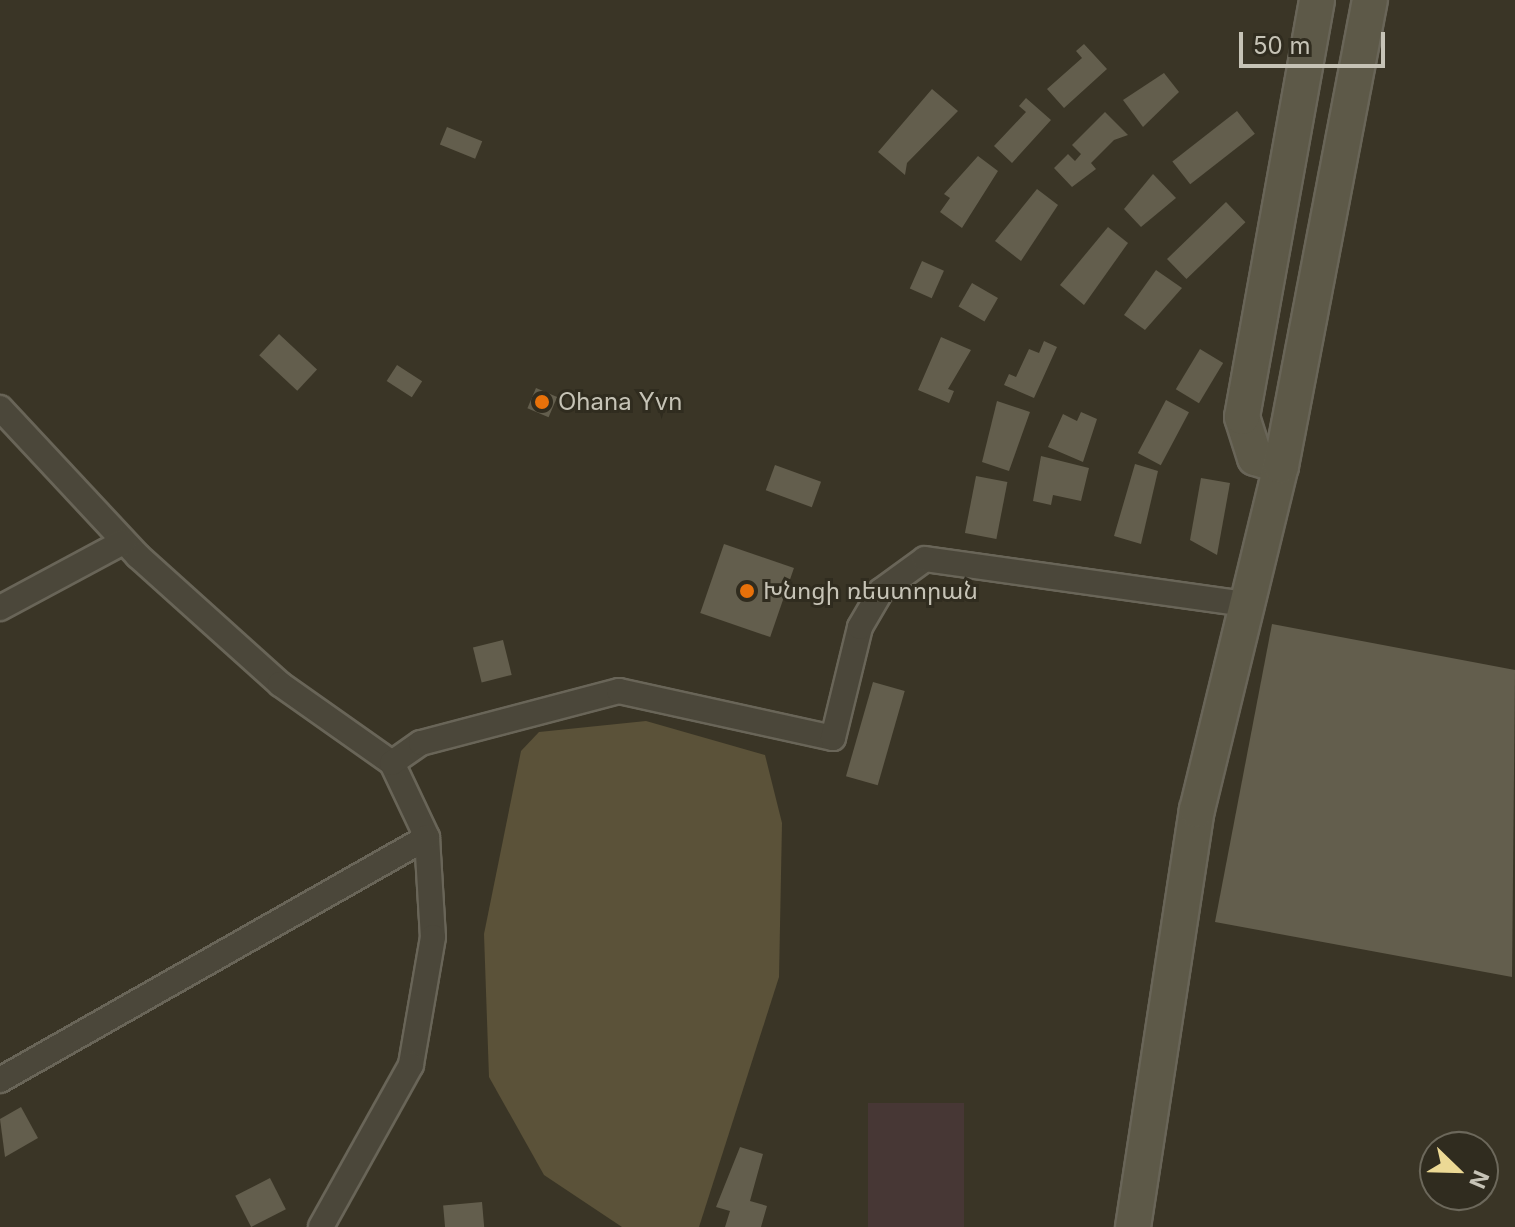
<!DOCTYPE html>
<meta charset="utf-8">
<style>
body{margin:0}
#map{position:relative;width:1515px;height:1227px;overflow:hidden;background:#3a3526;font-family:Inter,"Noto Sans Armenian",sans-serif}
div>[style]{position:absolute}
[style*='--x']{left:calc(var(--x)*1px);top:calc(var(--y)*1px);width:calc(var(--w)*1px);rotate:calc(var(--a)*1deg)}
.green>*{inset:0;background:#473735;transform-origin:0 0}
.water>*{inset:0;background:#5b5239}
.building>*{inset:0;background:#635e4d;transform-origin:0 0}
.roads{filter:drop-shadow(2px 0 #696558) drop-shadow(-2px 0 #696558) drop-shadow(0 2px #696558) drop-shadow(0 -2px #696558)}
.street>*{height:24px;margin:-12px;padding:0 12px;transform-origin:12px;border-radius:12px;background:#4b473a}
.secondary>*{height:34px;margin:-17px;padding:0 17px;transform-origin:17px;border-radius:17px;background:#5d5948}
.dots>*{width:22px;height:22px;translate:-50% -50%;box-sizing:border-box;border:4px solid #302c1f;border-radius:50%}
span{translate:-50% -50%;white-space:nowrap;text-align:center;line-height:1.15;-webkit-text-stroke:6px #302c1f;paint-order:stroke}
.poi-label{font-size:24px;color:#c6c3b6}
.left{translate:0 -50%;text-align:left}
.north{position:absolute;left:1419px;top:1131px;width:80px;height:80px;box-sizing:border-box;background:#302c1f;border:2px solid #6c685b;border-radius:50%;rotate:113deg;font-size:22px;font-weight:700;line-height:32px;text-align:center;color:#c6c3b6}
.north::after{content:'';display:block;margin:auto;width:28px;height:36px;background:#ecd995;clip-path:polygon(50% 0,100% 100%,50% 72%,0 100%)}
.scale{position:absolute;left:1239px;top:32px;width:146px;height:36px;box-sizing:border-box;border:4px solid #c6c3b6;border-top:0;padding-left:10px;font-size:24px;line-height:28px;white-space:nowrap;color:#c6c3b6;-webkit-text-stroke:6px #302c1f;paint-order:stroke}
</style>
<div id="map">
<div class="green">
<div style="left:868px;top:1103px;width:96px;height:124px"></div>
</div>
<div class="water">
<div style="clip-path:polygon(646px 721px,765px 755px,782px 823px,779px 977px,699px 1227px,622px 1227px,544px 1175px,489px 1077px,484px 934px,521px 751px,539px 732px)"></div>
</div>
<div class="building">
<div style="clip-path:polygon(1084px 44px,1107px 69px,1064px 108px,1047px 89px,1082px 58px,1076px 51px)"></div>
<div style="clip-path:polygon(1164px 73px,1179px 92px,1143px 127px,1123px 100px)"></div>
<div style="clip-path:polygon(932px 89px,958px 111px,907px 163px,905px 175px,878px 152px)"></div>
<div style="clip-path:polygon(1026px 98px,1051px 120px,1012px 163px,994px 146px,1026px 112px,1019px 106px)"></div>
<div style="left:1237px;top:111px;width:29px;height:82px;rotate:52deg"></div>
<div style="clip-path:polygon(1105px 112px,1128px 135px,1114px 140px,1091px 163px,1096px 169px,1072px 187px,1054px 168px,1068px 154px,1075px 161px,1081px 154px,1072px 145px)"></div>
<div style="left:447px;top:127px;width:38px;height:19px;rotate:22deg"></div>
<div style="clip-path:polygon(978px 156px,998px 171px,962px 228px,940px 212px,950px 198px,944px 194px)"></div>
<div style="clip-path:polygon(1153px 174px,1176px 198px,1141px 227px,1124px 209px)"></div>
<div style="clip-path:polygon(1037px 189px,1058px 205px,1021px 261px,995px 241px)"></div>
<div style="left:1226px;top:202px;width:28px;height:82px;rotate:46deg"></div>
<div style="clip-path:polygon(1108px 227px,1128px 243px,1084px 305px,1060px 285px)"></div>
<div style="left:922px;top:261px;width:24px;height:30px;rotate:24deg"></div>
<div style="clip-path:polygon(1156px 270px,1182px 288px,1145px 330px,1124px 315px)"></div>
<div style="left:972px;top:283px;width:30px;height:27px;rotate:30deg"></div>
<div style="left:279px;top:334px;width:52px;height:29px;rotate:43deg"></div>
<div style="clip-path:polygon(941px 337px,971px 350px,948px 389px,954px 391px,949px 403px,918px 390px)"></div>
<div style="clip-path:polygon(1044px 341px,1057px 347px,1034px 398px,1004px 385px,1009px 374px,1016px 377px,1029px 349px,1039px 353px)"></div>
<div style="left:1200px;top:349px;width:27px;height:47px;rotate:31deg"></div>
<div style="left:397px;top:365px;width:30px;height:19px;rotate:33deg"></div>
<div style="left:536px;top:388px;width:23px;height:22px;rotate:23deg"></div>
<div style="left:1166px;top:400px;width:26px;height:60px;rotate:28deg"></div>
<div style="clip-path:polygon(997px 401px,1030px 412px,1009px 471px,982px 462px)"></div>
<div style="clip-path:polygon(1081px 412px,1097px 419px,1083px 462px,1048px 447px,1063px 414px,1077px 421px)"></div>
<div style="clip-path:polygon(1041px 456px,1089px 468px,1081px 501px,1053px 495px,1051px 505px,1033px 501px)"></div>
<div style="clip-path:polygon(1135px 464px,1158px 471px,1141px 544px,1114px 536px)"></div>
<div style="left:775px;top:465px;width:49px;height:27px;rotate:20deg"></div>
<div style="left:976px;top:476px;width:32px;height:58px;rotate:11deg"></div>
<div style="clip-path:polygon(1201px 478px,1230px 483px,1217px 555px,1190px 540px)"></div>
<div style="left:724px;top:544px;width:74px;height:73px;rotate:19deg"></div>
<div style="clip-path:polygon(1272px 624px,1515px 670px,1512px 977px,1215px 922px)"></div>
<div style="left:503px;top:640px;width:36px;height:31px;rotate:76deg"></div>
<div style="left:873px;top:682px;width:33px;height:98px;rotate:16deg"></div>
<div style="clip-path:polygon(21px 1107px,38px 1138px,5px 1157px,0 1119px)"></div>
<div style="clip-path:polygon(740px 1147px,763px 1154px,750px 1201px,767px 1206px,761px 1227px,725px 1227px,730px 1211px,716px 1207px)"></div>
<div style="left:270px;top:1178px;width:35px;height:39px;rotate:63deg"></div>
<div style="left:482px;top:1202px;width:25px;height:39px;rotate:85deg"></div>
</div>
<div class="roads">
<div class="street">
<div style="--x:0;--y:408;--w:202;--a:47"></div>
<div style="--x:138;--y:556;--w:191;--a:42"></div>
<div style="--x:280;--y:684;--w:137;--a:35.2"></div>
<div style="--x:392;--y:763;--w:82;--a:64.7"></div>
<div style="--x:427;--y:837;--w:100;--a:86.6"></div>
<div style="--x:433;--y:937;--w:130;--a:99.8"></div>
<div style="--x:411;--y:1065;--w:185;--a:119.1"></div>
<div style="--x:0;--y:608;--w:140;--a:-28.2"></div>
<div style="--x:392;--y:763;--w:35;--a:-35"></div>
<div style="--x:421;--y:743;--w:205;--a:-14.7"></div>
<div style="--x:619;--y:691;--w:219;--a:12.4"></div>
<div style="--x:833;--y:738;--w:114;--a:-76.3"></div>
<div style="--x:860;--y:627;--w:42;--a:-59.7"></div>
<div style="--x:881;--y:591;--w:54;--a:-36"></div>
<div style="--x:925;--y:559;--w:323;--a:8"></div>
<div style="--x:0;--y:1080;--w:491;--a:-29.6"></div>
</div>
<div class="secondary">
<div style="--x:1281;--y:466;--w:27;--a:-163"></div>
<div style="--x:1255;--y:458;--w:43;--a:-107.6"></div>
<div style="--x:1242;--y:417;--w:424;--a:-79.8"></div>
<div style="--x:1133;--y:1227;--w:422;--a:-81.3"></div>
<div style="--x:1197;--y:810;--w:354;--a:-76.3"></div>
<div style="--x:1281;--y:466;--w:474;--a:-79.2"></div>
</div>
</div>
<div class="dots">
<div style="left:542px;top:402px;background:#e8710a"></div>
<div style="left:747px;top:591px;background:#e8710a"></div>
</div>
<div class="poi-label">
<span class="left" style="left:558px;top:402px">Ohana Yvn</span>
<span class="left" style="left:763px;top:591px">Խնոցի ռեստորան</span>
</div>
<div class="north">N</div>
<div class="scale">50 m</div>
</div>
